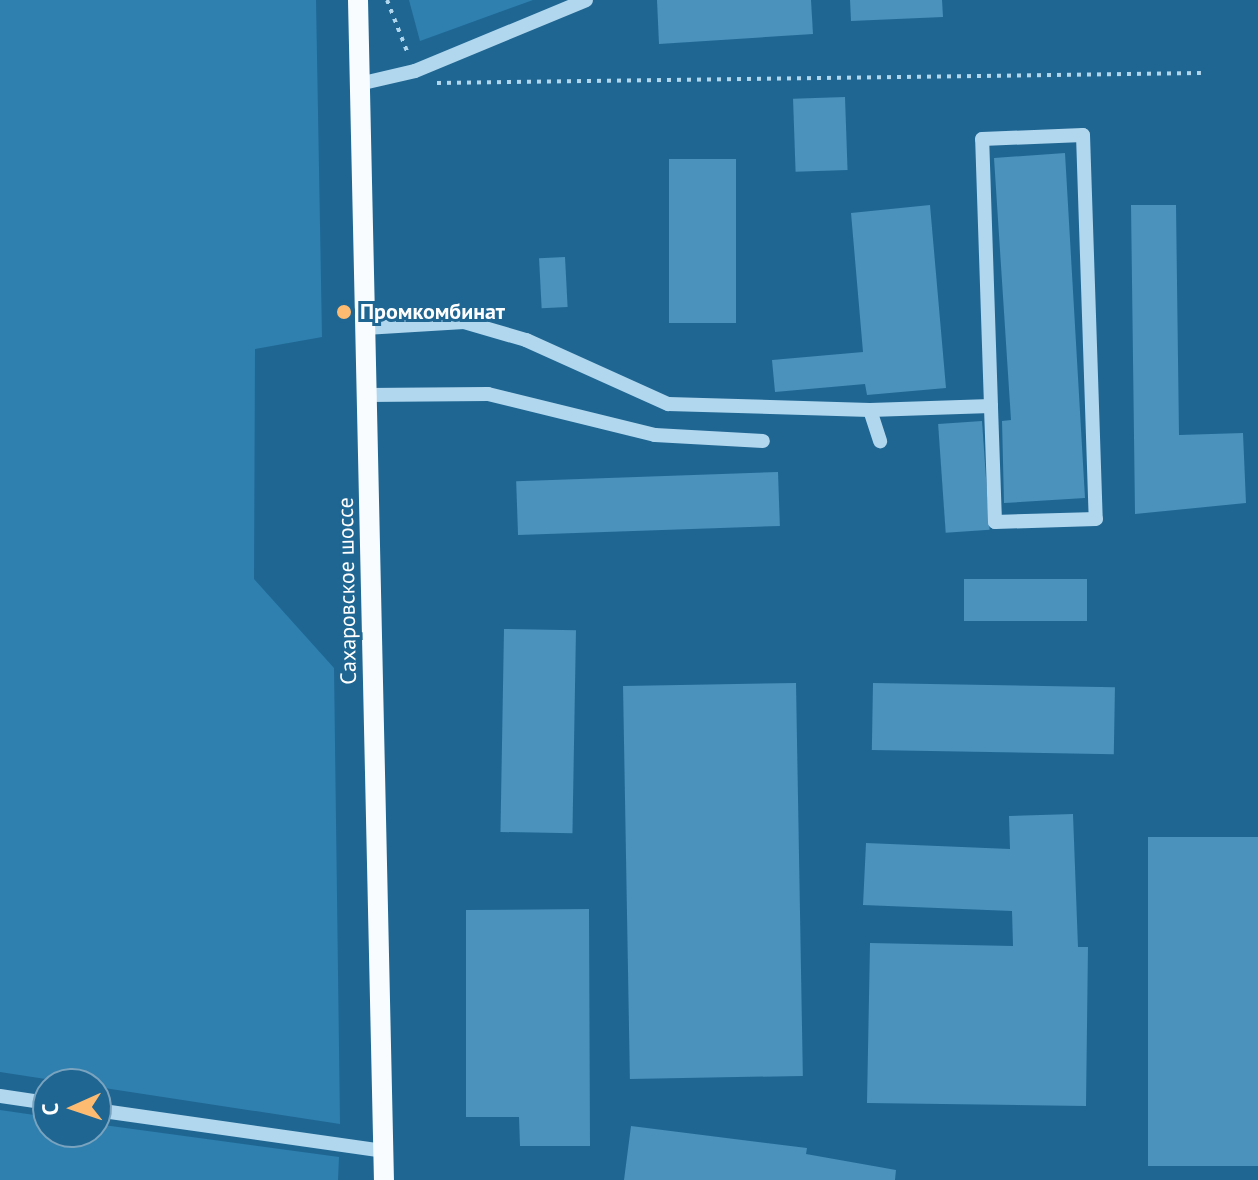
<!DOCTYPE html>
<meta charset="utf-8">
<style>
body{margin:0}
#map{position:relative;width:1258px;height:1180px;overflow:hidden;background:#1f6693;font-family:"PT Sans",sans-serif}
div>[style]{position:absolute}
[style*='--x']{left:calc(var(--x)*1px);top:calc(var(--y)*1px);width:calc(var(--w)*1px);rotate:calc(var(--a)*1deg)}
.green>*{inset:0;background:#2f80af}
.building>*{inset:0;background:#4b92bc;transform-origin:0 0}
.path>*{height:4px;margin-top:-2px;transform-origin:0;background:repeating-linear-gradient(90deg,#b1d7ee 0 4px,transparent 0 10px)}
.minor>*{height:14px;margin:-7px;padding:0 7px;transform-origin:7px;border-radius:7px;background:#b1d7ee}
.major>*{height:20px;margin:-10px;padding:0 10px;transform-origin:10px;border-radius:10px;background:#f8fcff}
.dots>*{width:22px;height:22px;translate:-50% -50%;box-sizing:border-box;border:4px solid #1f6693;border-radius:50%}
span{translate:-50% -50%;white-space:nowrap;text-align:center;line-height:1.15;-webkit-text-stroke:6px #1f6693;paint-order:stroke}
.poi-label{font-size:22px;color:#fff;font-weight:700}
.left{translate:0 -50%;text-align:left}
.street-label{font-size:22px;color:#fff}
.north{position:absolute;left:32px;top:1068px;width:80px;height:80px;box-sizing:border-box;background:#1f6693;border:2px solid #79a3be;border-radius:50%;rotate:267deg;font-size:22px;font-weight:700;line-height:32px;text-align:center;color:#fff}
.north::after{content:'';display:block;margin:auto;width:28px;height:36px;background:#fcbb71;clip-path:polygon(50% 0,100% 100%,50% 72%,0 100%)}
</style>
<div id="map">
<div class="green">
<div style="clip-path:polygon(0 0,316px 0,322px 337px,255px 349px,254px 579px,334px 668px,340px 1124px,0 1072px)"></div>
<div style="clip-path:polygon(409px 0,533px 0,420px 41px)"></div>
<div style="clip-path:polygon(0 1110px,48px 1117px,48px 1132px,96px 1132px,96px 1124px,339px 1157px,338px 1180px,0 1180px)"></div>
</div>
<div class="building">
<div style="clip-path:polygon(657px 0,811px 0,813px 34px,659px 44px)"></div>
<div style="clip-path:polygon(850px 0,942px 0,943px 17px,851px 21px)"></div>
<div style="left:845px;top:97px;width:73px;height:52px;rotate:88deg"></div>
<div style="clip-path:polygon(1065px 153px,1085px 498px,1004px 503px,1002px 421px,1011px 420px,994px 158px)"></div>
<div style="left:736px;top:159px;width:164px;height:67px;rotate:90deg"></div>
<div style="clip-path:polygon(930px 205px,946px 388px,867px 395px,865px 384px,775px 392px,772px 360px,863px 352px,851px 213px)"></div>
<div style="clip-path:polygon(1131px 205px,1176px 205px,1179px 435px,1243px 433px,1246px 503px,1135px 514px)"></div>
<div style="left:565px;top:257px;width:50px;height:26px;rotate:87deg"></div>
<div style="left:982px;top:421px;width:109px;height:44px;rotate:86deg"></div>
<div style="left:778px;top:472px;width:54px;height:262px;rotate:88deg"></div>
<div style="left:964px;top:579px;width:123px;height:42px"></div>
<div style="left:504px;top:629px;width:72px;height:203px;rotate:1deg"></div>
<div style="left:796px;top:683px;width:393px;height:173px;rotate:89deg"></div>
<div style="left:873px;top:683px;width:242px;height:67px;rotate:1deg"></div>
<div style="clip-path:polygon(1073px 814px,1078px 947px,1088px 947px,1086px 1106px,867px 1103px,870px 943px,1013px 946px,1012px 911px,863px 905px,866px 843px,1010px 849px,1009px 816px)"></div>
<div style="left:1258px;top:837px;width:329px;height:110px;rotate:90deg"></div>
<div style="clip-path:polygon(589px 909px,590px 1146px,520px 1146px,519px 1117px,466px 1117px,466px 910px)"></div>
<div style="clip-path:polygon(631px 1126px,807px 1148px,806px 1154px,896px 1170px,895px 1180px,624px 1180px)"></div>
</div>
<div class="path">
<div style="--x:387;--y:0;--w:58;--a:68.7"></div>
<div style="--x:437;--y:83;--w:764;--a:-0.75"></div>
</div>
<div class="minor">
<div style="--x:359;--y:84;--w:57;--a:-13.1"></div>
<div style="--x:415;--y:71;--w:185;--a:-22.5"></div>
<div style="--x:365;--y:328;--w:99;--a:-3.5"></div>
<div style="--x:464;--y:322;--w:65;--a:16.2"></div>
<div style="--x:526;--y:340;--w:156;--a:24.3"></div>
<div style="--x:668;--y:404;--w:202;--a:1.7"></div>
<div style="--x:870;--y:410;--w:33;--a:72"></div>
<div style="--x:366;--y:395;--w:122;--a:-0.5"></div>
<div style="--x:488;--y:394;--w:172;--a:13.8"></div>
<div style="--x:655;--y:435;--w:108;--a:3.2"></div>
<div style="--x:870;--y:410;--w:121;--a:-1.9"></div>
<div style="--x:991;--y:406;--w:267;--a:-91.9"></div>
<div style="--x:982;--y:139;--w:101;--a:-2.3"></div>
<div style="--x:1083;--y:135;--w:384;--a:88.1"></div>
<div style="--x:1096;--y:519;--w:101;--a:178.3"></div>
<div style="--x:995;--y:522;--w:116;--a:-92"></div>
<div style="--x:0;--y:1096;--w:49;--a:8.3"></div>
<div style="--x:96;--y:1110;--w:290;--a:8.1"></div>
</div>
<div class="major">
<div style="--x:358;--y:0;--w:1180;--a:88.74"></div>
</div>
<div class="dots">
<div style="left:344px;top:312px;background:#fcbb71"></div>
</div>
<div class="poi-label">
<span class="left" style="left:360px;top:312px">Промкомбинат</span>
</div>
<div class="street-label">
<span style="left:347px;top:591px;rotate:-91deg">Сахаровское шоссе</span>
</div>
<div class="north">С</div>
</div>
